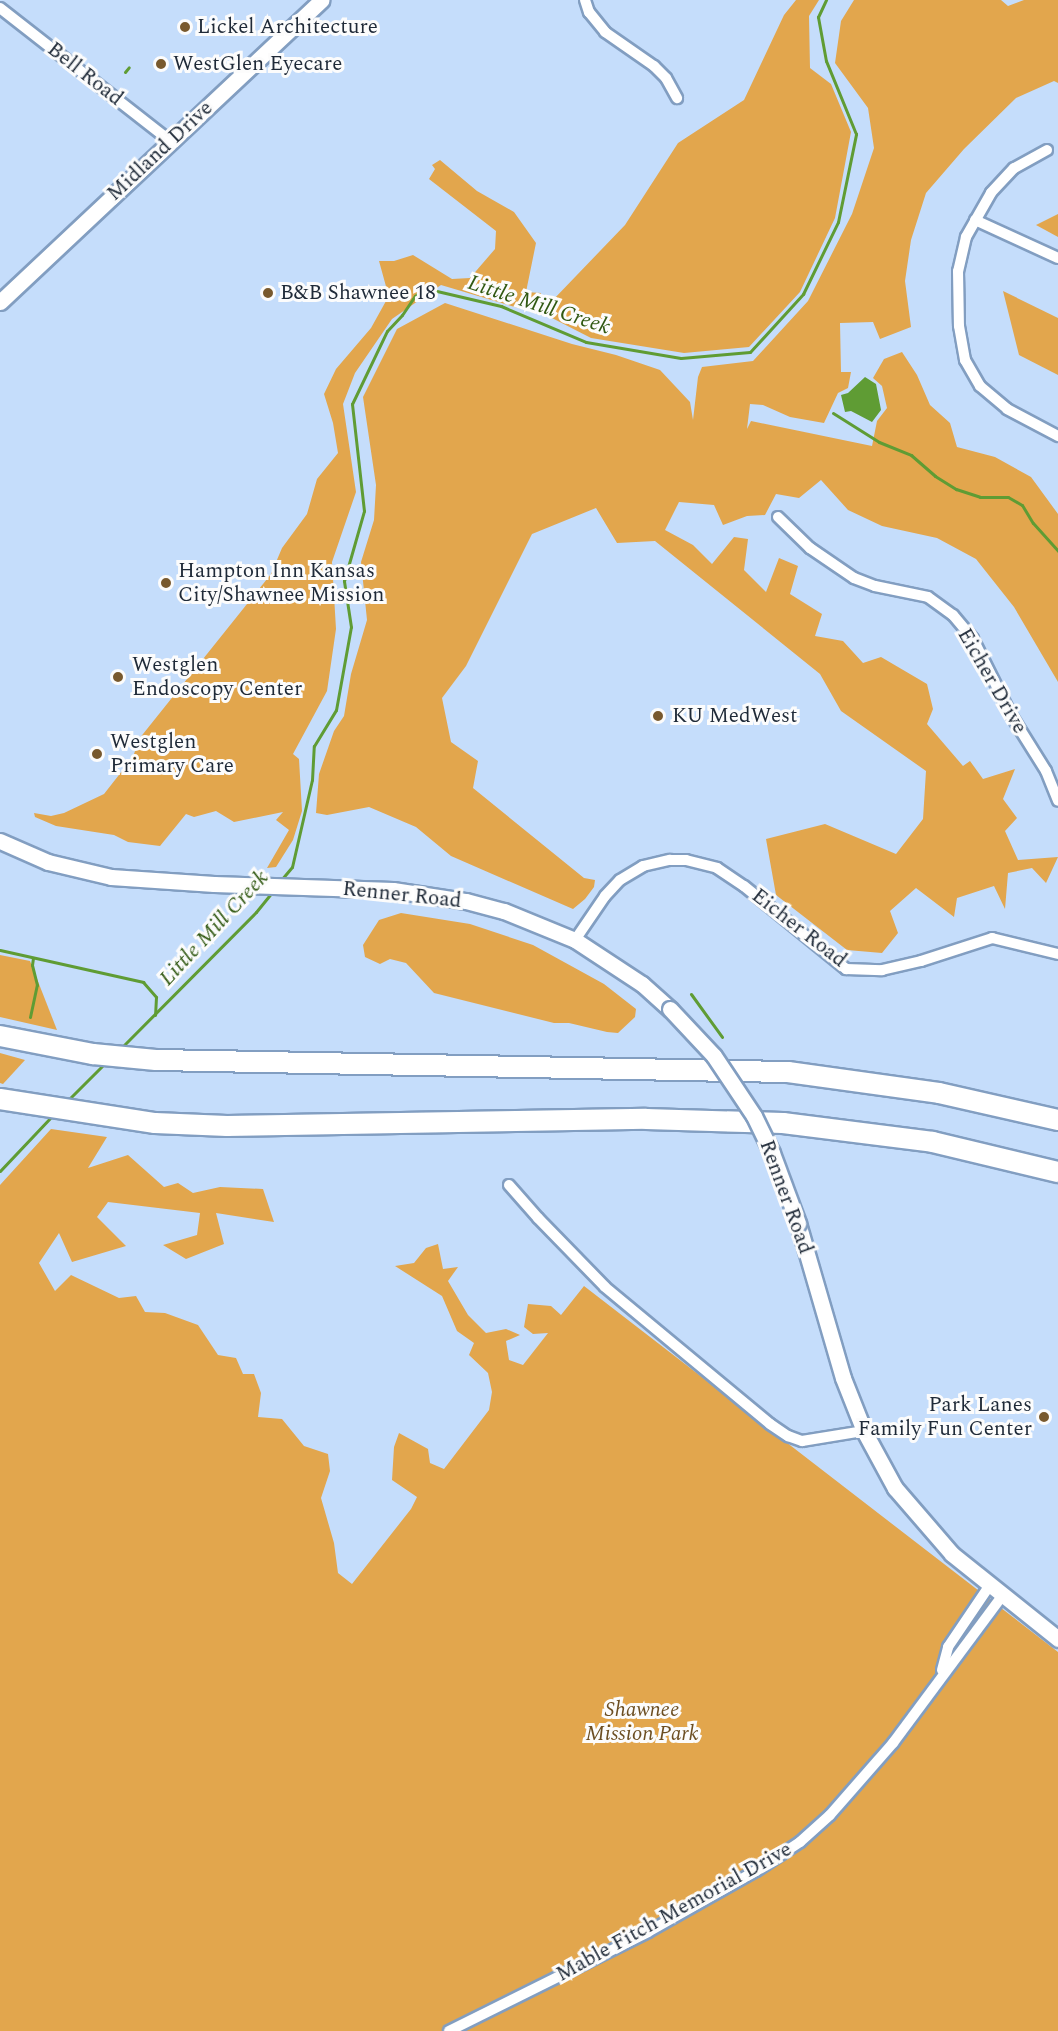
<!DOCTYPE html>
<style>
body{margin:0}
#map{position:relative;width:1058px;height:2031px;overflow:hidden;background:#c5ddfb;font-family:Spectral,serif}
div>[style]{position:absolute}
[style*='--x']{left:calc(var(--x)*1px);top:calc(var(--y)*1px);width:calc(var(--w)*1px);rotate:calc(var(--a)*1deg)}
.green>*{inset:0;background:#e2a64d}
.water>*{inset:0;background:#5f9c34}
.stream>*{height:3px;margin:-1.5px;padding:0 1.5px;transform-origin:1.5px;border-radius:1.5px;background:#5f9c34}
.roads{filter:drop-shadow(2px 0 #829ec1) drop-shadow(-2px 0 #829ec1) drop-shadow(0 2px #829ec1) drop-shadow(0 -2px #829ec1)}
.street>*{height:10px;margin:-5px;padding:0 5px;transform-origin:5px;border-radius:5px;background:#fff}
.secondary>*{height:15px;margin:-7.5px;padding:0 7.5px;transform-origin:7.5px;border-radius:7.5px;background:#fff}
.highway>*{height:20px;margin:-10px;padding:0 10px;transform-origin:10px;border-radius:10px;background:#fff}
.bridges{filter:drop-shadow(2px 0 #829ec1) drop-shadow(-2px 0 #829ec1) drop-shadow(0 2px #829ec1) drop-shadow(0 -2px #829ec1)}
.secondary-bridge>*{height:15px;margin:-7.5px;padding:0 7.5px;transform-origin:7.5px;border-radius:7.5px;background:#fff}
.dots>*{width:16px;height:16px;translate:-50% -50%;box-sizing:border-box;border:3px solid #fcfcfc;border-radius:50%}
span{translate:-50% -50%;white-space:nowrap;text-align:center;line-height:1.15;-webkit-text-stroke:6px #fcfcfc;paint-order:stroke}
.poi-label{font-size:21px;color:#1f2a38}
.left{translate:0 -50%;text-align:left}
.right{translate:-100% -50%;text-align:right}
.street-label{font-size:21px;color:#1f2a38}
.park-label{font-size:21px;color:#6c4e22;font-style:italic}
.water-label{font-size:22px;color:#315913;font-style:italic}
</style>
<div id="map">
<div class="green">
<div style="clip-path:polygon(796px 0,819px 0,809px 16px,810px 68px,831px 84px,851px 132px,835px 218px,800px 292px,749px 347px,684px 353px,591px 338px,552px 318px,552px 301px,625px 225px,678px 143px,744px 100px,784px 15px)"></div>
<div style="clip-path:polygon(854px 0,1001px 0,1008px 6px,1024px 0,1058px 0,1058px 83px,1054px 81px,1016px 98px,964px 149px,926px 193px,911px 240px,905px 281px,911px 327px,880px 339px,873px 322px,840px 323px,841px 372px,851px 372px,848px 388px,838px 393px,824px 423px,790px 417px,763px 405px,750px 404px,747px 429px,751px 421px,872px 446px,877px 421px,887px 408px,882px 386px,873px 378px,884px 359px,902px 352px,917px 375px,930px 405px,950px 423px,957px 447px,995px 457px,1031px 477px,1058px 514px,1058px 682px,1014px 607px,976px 559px,937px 538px,882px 526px,848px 510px,821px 480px,799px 498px,776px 494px,765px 515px,747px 516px,723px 525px,714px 505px,679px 502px,665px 530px,693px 545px,712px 564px,734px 537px,748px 539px,744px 570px,766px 592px,779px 558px,798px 566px,790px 594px,822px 614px,815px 636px,843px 641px,863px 663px,881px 657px,927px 684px,933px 709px,927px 724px,963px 766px,970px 761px,983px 779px,1015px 769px,1003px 799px,1017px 818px,1005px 831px,1018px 860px,1058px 857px,1046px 883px,1032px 868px,1008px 873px,1005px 909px,994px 886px,957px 898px,954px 917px,916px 888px,890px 911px,898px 933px,882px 953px,847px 950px,776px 895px,766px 839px,825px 824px,896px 854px,923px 819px,926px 771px,841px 711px,820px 674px,655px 541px,617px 543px,596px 508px,532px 534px,466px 666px,442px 698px,451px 742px,478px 761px,473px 788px,584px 878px,595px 880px,594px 887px,585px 899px,573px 909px,451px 856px,416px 827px,369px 807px,327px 815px,316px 813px,319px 774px,334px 731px,344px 716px,351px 674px,367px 620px,361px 562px,374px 520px,376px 485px,363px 397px,397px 329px,445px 303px,572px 344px,616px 355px,660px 370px,690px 402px,693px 420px,698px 377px,702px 367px,753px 361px,808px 301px,852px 214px,874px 148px,868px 108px,835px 63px,841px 21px)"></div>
<div style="clip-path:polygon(440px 160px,477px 191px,514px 212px,536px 243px,526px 292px,541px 293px,542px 315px,441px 285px,392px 319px,355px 373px,343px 404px,356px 492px,332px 562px,336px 629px,327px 691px,293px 754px,299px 759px,302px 811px,293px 840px,276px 867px,267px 868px,289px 830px,276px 820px,283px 812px,234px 822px,216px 811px,194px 817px,186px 814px,160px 846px,128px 842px,114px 835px,56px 826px,35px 817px,34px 813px,51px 816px,64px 813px,104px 794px,133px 757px,139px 739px,271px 574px,282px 548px,307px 514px,317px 479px,338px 453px,333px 423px,324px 394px,336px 369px,371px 328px,386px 301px,387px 290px,379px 261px,394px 261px,413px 255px,452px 279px,470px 278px,495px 249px,496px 231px,429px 179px,435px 169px,432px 165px)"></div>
<div style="clip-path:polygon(1058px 214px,1058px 237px,1036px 225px)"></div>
<div style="clip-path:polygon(1003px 291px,1058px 318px,1058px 375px,1019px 355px)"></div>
<div style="clip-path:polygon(401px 913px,470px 924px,533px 945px,604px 984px,636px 1009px,635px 1017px,618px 1033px,607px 1032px,569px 1023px,554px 1023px,434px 993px,406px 963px,390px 959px,380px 964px,365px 957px,363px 945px,379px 920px)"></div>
<div style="clip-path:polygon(0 955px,30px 961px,57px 1030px,0 1017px)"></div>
<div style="clip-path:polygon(0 1053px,25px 1060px,3px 1084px,0 1083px)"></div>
<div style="clip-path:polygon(51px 1129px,107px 1137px,88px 1168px,128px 1155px,164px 1187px,178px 1183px,193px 1193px,220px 1187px,263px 1189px,274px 1222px,216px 1213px,224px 1244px,186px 1259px,163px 1245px,197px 1235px,200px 1213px,108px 1202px,97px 1217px,126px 1246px,72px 1262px,59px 1233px,39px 1263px,55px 1291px,71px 1275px,119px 1298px,136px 1296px,145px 1312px,165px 1313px,198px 1325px,218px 1355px,236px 1358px,243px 1374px,254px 1374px,261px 1393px,258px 1417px,282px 1419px,304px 1446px,328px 1454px,330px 1471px,321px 1498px,334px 1543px,338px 1573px,352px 1584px,411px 1509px,417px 1497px,392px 1480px,394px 1447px,399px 1433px,428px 1449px,430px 1463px,444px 1469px,489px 1410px,492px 1392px,488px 1373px,469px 1355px,474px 1343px,457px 1331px,442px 1296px,395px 1266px,414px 1263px,426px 1248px,438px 1244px,443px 1269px,458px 1267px,448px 1281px,468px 1315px,486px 1333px,506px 1329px,520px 1335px,506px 1341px,509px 1360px,523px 1365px,548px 1333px,533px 1334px,524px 1327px,528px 1304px,551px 1306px,561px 1315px,584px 1286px,1058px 1652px,1058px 2031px,0 2031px,0 1185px)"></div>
</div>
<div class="water">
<div style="clip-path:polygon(865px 377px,876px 384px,881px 410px,872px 422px,851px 411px,845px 412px,841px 395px,848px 393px)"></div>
</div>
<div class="stream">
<div style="--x:125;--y:72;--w:6;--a:-51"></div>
<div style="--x:833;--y:413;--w:54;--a:32.2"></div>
<div style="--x:879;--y:442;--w:35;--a:22"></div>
<div style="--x:911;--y:455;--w:32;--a:41"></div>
<div style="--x:935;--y:476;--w:25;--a:32"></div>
<div style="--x:956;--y:489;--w:25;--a:18"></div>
<div style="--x:980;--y:497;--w:28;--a:0"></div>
<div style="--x:1008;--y:497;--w:16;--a:30"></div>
<div style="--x:1022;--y:505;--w:21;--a:59"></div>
<div style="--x:1033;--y:523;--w:38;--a:48"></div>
<div style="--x:281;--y:880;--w:17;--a:-50"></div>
<div style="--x:292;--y:867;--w:89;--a:-77.1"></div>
<div style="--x:312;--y:780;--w:34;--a:-87"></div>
<div style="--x:314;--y:746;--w:42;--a:-58.6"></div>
<div style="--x:336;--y:710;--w:84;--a:-79.8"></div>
<div style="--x:351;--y:627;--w:47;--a:-98.7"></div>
<div style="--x:344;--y:581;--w:73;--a:-74.1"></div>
<div style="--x:364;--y:511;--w:108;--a:-96.4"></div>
<div style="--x:352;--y:404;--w:81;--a:-64.4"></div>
<div style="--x:387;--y:331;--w:22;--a:-47"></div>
<div style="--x:402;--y:315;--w:23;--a:-56"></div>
<div style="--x:415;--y:296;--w:12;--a:-42"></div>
<div style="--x:424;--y:288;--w:79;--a:13.2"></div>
<div style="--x:501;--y:306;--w:92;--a:23"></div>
<div style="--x:586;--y:342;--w:96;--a:9.6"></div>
<div style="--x:681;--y:358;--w:69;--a:-5"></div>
<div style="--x:750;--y:352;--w:79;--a:-47.6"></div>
<div style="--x:803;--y:294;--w:80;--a:-64.1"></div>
<div style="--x:838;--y:222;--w:90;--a:-78.4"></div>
<div style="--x:856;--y:134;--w:79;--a:-112.3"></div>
<div style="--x:826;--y:61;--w:45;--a:-100.3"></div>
<div style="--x:818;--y:17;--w:19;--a:-65"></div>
<div style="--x:0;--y:950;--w:147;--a:12.6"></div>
<div style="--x:143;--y:982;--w:20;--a:49"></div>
<div style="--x:156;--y:997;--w:18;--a:93"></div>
<div style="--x:691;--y:994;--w:53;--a:54.2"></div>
<div style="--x:30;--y:1017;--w:33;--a:-78"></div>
<div style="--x:37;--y:985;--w:21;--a:-104"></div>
<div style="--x:32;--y:965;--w:7;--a:-82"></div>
<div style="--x:120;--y:1049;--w:193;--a:-45.2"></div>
<div style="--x:256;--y:912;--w:26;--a:-51"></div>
<div style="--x:66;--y:1102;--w:57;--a:-45"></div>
<div style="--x:0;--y:1171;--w:77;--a:-46.6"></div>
</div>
<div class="roads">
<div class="street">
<div style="--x:585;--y:0;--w:13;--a:72"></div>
<div style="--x:589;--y:12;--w:26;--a:51"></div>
<div style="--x:605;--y:32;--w:60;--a:34.8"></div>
<div style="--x:654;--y:66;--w:17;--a:45"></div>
<div style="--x:666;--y:78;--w:23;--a:61"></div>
<div style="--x:0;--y:8;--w:216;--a:38"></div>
<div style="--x:1047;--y:150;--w:38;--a:151"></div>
<div style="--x:1014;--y:168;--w:34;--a:133"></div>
<div style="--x:991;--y:193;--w:51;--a:119.6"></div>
<div style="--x:966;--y:237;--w:35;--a:103"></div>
<div style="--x:958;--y:271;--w:55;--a:89"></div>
<div style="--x:959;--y:326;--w:35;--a:80"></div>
<div style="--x:965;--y:360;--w:30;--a:60"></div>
<div style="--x:980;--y:386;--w:35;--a:40"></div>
<div style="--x:1007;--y:409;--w:58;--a:27.9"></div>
<div style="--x:975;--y:220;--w:91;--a:24.6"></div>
<div style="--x:778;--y:517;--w:45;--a:44.1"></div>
<div style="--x:810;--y:548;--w:53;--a:34.3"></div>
<div style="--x:854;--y:578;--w:22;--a:21"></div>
<div style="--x:875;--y:586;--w:54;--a:11.7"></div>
<div style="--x:928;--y:597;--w:31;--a:36"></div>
<div style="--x:953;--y:615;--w:31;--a:50"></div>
<div style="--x:973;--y:639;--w:85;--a:63.4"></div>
<div style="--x:1011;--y:715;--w:66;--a:58"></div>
<div style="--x:1046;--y:771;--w:32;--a:68"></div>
<div style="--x:575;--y:940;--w:53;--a:-55.7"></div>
<div style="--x:605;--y:896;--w:22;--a:-47"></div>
<div style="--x:620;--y:880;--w:27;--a:-31"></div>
<div style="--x:643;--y:866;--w:28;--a:-13"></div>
<div style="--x:670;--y:860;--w:16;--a:0"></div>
<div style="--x:686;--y:860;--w:32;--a:14"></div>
<div style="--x:717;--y:868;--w:32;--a:34"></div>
<div style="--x:744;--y:886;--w:132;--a:39.1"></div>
<div style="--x:846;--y:969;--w:36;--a:2"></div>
<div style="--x:882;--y:970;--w:40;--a:-13"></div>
<div style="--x:921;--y:961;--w:75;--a:-17.9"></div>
<div style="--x:992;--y:938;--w:68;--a:13.6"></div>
<div style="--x:509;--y:1185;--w:44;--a:48.7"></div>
<div style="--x:538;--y:1218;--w:96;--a:45.8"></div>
<div style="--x:605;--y:1287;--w:214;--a:39.7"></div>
<div style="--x:770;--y:1424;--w:22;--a:34"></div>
<div style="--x:788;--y:1436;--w:15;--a:20"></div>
<div style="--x:802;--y:1441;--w:63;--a:-9.2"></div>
<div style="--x:942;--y:1670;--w:24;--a:-75"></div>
<div style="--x:948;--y:1647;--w:75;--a:-55.9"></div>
<div style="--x:449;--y:2031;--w:222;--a:-26.4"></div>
<div style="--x:648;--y:1932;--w:124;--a:-29.5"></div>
<div style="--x:756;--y:1871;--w:53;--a:-33.4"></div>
<div style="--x:800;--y:1842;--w:40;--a:-42"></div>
<div style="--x:830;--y:1815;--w:96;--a:-48.8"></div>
<div style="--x:893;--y:1743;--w:184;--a:-53.4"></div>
</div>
<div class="secondary">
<div style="--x:0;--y:302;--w:441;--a:-43.2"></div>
<div style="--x:0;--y:841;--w:52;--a:23.6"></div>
<div style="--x:48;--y:862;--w:65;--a:13.4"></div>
<div style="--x:111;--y:877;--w:103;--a:3.9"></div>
<div style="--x:214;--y:884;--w:179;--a:1.9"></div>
<div style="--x:393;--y:890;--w:74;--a:8.6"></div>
<div style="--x:466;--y:901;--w:39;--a:15"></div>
<div style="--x:504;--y:911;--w:77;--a:22.2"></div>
<div style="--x:575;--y:940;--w:80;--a:33.3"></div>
<div style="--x:642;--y:984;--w:38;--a:42"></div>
<div style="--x:798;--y:1223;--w:161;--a:73.8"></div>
<div style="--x:843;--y:1378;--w:57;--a:68.4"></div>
<div style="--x:864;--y:1431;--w:65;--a:61.5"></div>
<div style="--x:895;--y:1488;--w:87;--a:49.2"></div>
<div style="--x:952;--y:1554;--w:136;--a:38.7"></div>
</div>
<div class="highway">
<div style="--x:0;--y:1036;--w:95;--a:11"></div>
<div style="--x:93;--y:1054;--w:63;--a:5.4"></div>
<div style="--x:156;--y:1060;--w:632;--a:1.09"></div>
<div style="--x:788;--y:1072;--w:152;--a:7.9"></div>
<div style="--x:939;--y:1093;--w:122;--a:12.8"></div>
<div style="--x:0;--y:1099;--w:157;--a:8.8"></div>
<div style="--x:155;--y:1123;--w:72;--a:2.4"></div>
<div style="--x:227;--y:1126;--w:419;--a:-1"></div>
<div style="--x:646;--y:1119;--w:137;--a:1.7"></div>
<div style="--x:783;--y:1123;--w:151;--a:7.2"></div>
<div style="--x:933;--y:1142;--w:129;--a:13.5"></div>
</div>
</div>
<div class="bridges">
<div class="secondary-bridge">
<div style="--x:670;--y:1009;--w:64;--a:46.9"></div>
<div style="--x:714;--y:1056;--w:72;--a:56.3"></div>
<div style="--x:754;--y:1116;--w:41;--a:64.1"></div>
<div style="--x:772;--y:1153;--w:75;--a:69.6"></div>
</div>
</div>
<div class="dots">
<div style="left:185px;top:27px;background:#78592e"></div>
<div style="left:161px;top:64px;background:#78592e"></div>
<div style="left:268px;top:293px;background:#78592e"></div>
<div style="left:166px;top:583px;background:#78592e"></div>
<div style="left:118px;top:677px;background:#78592e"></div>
<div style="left:658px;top:716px;background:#78592e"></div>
<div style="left:97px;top:754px;background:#78592e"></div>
<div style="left:1044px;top:1417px;background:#78592e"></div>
</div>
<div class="poi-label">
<span class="left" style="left:197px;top:27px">Lickel Architecture</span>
<span class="left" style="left:173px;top:64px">WestGlen Eyecare</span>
<span class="left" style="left:280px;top:293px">B&amp;B Shawnee 18</span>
<span class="left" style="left:178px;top:583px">Hampton Inn Kansas<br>City/Shawnee Mission</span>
<span class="left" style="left:132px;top:677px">Westglen<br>Endoscopy Center</span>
<span class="left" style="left:672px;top:716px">KU MedWest</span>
<span class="left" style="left:110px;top:754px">Westglen<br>Primary Care</span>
<span class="right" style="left:1032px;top:1417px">Park Lanes<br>Family Fun Center</span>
</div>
<div class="street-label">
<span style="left:85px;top:74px;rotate:38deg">Bell Road</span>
<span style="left:160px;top:151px;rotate:-43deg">Midland Drive</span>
<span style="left:992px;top:681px;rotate:60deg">Eicher Drive</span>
<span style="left:402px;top:895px;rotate:6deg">Renner Road</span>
<span style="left:799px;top:928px;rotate:38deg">Eicher Road</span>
<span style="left:786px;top:1197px;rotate:70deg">Renner Road</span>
<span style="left:674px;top:1912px;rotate:-29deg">Mable Fitch Memorial Drive</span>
</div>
<div class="park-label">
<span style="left:642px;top:1722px">Shawnee<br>Mission Park</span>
</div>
<div class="water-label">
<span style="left:539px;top:305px;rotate:18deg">Little Mill Creek</span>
<span style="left:214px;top:928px;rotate:-47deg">Little Mill Creek</span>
</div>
</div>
